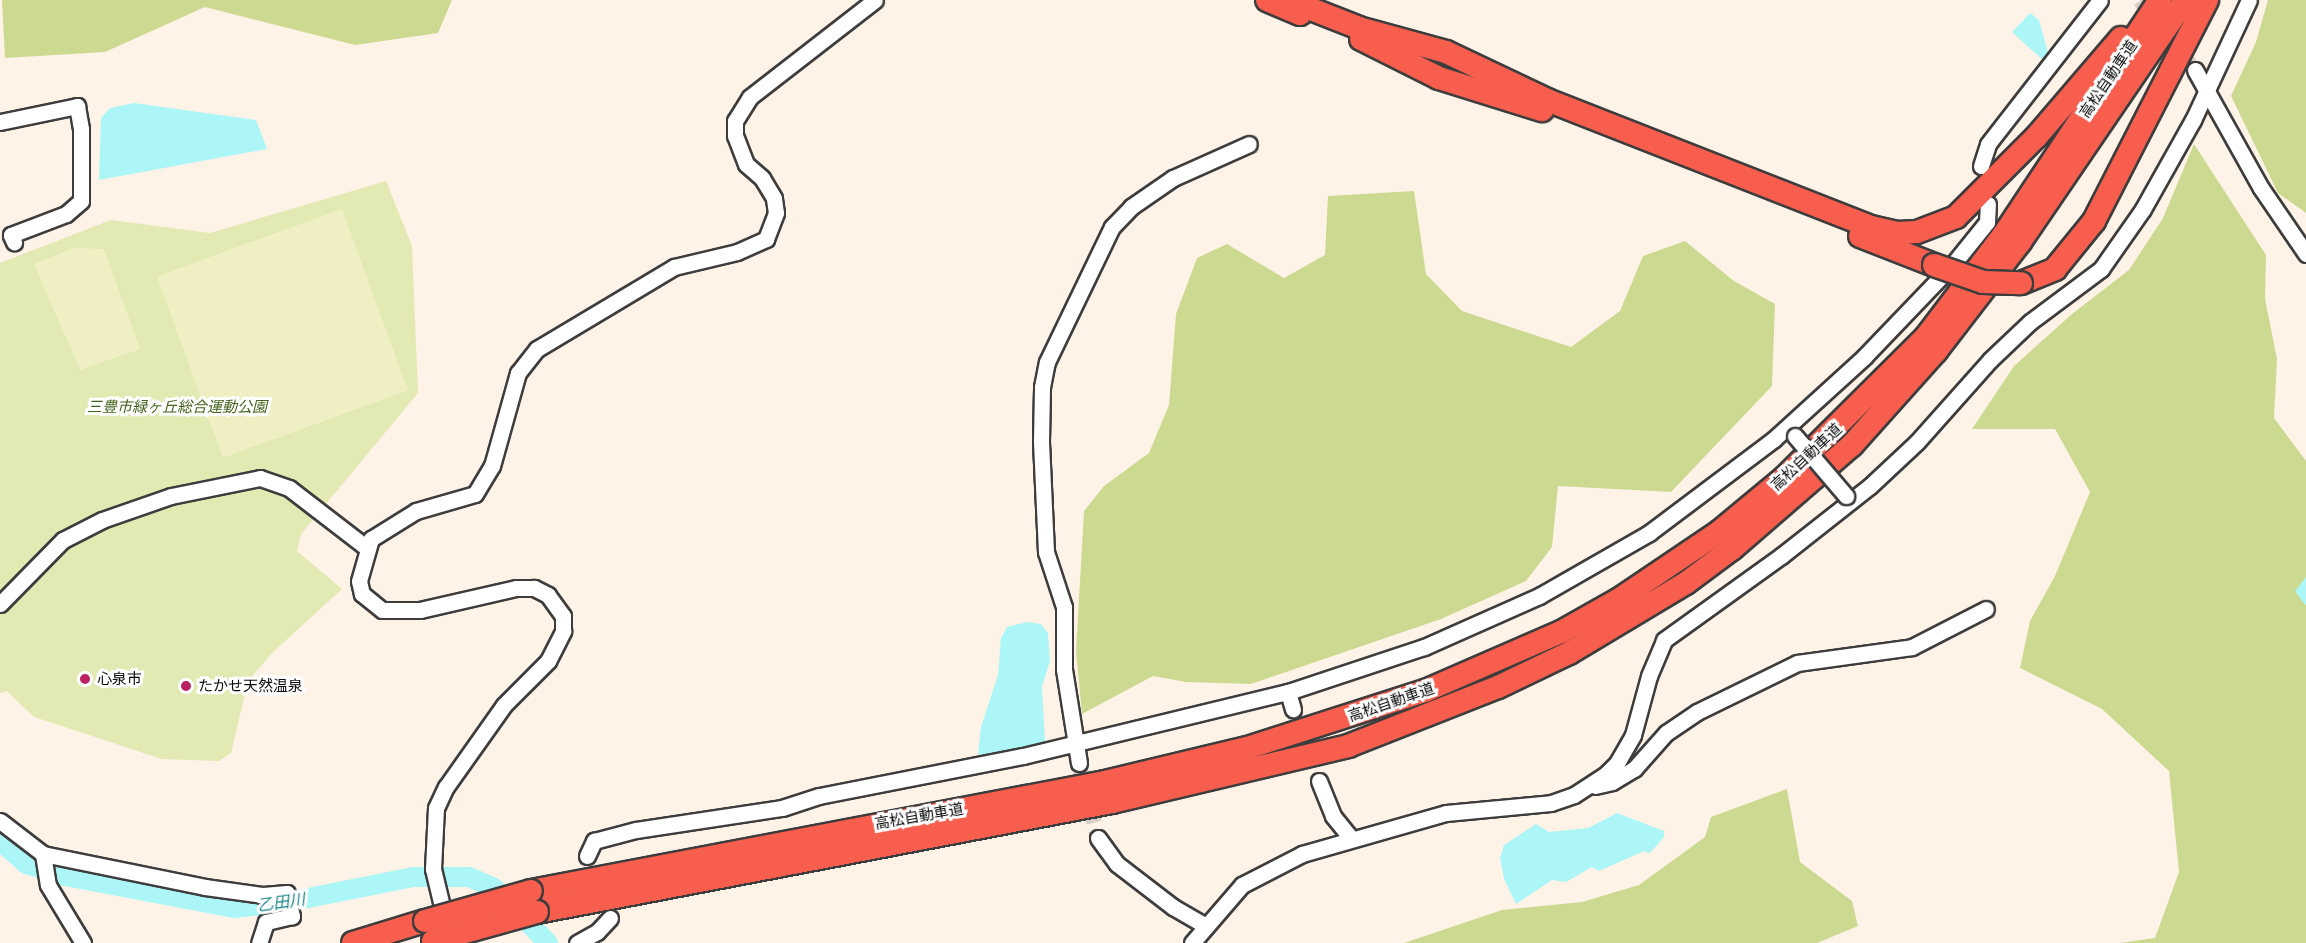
<!DOCTYPE html>
<meta charset="utf-8">
<style>
body{margin:0}
#map{position:relative;width:2306px;height:943px;overflow:hidden;background:#fff2e7;font-family:Lora,"Noto Sans JP",serif}
div>[style]{position:absolute}
[style*='--x']{left:calc(var(--x)*1px);top:calc(var(--y)*1px);width:calc(var(--w)*1px);rotate:calc(var(--a)*1deg)}
.green>*{inset:0;background:#e2e9b2}
.forest>*{inset:0;background:#ccda91}
.pitch>*{inset:0;background:#f0efc4;transform-origin:0 0}
.water>*{inset:0;background:#acf6f7}
.river>*{height:20px;margin:-10px;padding:0 10px;transform-origin:10px;border-radius:10px;background:#acf6f7}
.minor-tunnel>*{height:15px;margin-top:-7.5px;transform-origin:0;background:repeating-linear-gradient(90deg,#dacfc6 0 15px,transparent 0 23px)}
.roads{filter:drop-shadow(2px 0 #3d3d3d) drop-shadow(-2px 0 #3d3d3d) drop-shadow(0 2px #3d3d3d) drop-shadow(0 -2px #3d3d3d)}
.minor>*{height:15px;margin:-7.5px;padding:0 7.5px;transform-origin:7.5px;border-radius:7.5px;background:#fff}
.highway>*{height:22px;margin:-11px;padding:0 11px;transform-origin:11px;border-radius:11px;background:#f75e4d}
.bridges{filter:drop-shadow(2px 0 #3d3d3d) drop-shadow(-2px 0 #3d3d3d) drop-shadow(0 2px #3d3d3d) drop-shadow(0 -2px #3d3d3d)}
.minor-bridge>*{height:15px;margin:-7.5px;padding:0 7.5px;transform-origin:7.5px;border-radius:7.5px;background:#fff}
.highway-bridge>*{height:22px;margin:-11px;padding:0 11px;transform-origin:11px;border-radius:11px;background:#f75e4d}
.dots>*{width:16px;height:16px;translate:-50% -50%;box-sizing:border-box;border:3px solid #fff;border-radius:50%}
span{translate:-50% -50%;white-space:nowrap;text-align:center;line-height:1.15;-webkit-text-stroke:6px #fff;paint-order:stroke}
.street-label{font-size:15px;color:#0a0a0a}
.park-label{font-size:15px;color:#43621b;font-style:italic}
.poi-label{font-size:15px;color:#0a0a0a}
.left{translate:0 -50%;text-align:left}
.water-label{font-size:16px;color:#137f87;font-style:italic}
</style>
<div id="map">
<div class="green">
<div style="clip-path:polygon(386px 181px,412px 246px,418px 393px,301px 534px,297px 551px,342px 589px,272px 653px,248px 681px,231px 753px,219px 761px,162px 759px,34px 717px,7px 691px,0 693px,0 263px,111px 220px,210px 233px)"></div>
</div>
<div class="forest">
<div style="clip-path:polygon(2px 0,452px 0,438px 33px,355px 45px,205px 7px,105px 52px,5px 58px)"></div>
<div style="clip-path:polygon(2268px 0,2306px 0,2306px 213px,2278px 193px,2231px 96px,2256px 42px)"></div>
<div style="clip-path:polygon(2194px 144px,2266px 255px,2265px 299px,2277px 359px,2274px 418px,2306px 461px,2306px 943px,2120px 943px,2155px 938px,2179px 872px,2169px 771px,2102px 709px,2020px 668px,2030px 621px,2055px 576px,2090px 492px,2055px 429px,1972px 429px,2014px 366px,2072px 314px,2129px 270px,2163px 218px)"></div>
<div style="clip-path:polygon(1414px 191px,1426px 274px,1462px 311px,1571px 347px,1620px 311px,1643px 256px,1685px 241px,1734px 281px,1775px 304px,1772px 386px,1671px 492px,1558px 486px,1552px 547px,1526px 581px,1441px 619px,1251px 684px,1186px 682px,1153px 676px,1082px 714px,1076px 651px,1084px 511px,1104px 486px,1149px 453px,1169px 405px,1176px 314px,1197px 258px,1227px 244px,1284px 278px,1325px 255px,1328px 196px)"></div>
<div style="clip-path:polygon(1787px 789px,1800px 862px,1852px 901px,1858px 926px,1817px 943px,1404px 943px,1502px 910px,1582px 902px,1639px 885px,1705px 837px,1711px 817px)"></div>
</div>
<div class="pitch">
<div style="left:342px;top:209px;width:193px;height:197px;rotate:70deg"></div>
<div style="clip-path:polygon(73px 248px,104px 249px,140px 349px,80px 370px,34px 264px)"></div>
</div>
<div class="water">
<div style="clip-path:polygon(2030px 13px,2039px 20px,2049px 56px,2044px 61px,2012px 32px)"></div>
<div style="clip-path:polygon(134px 103px,256px 120px,267px 149px,99px 180px,101px 118px,110px 108px)"></div>
<div style="clip-path:polygon(2306px 577px,2306px 604px,2305px 605px,2295px 591px)"></div>
<div style="clip-path:polygon(1027px 622px,1041px 624px,1048px 633px,1050px 661px,1042px 687px,1045px 742px,1014px 753px,987px 757px,978px 754px,981px 727px,998px 675px,1001px 638px,1007px 627px)"></div>
<div style="clip-path:polygon(1617px 813px,1664px 831px,1664px 837px,1650px 853px,1644px 851px,1599px 871px,1592px 867px,1566px 882px,1552px 880px,1516px 904px,1504px 879px,1500px 858px,1504px 845px,1536px 824px,1549px 832px,1588px 828px)"></div>
</div>
<div class="river">
<div style="--x:0;--y:841;--w:35;--a:41"></div>
<div style="--x:26;--y:864;--w:41;--a:17.1"></div>
<div style="--x:65;--y:876;--w:172;--a:10.7"></div>
<div style="--x:234;--y:908;--w:49;--a:-5.8"></div>
<div style="--x:283;--y:903;--w:133;--a:-11.3"></div>
<div style="--x:413;--y:877;--w:56;--a:0"></div>
<div style="--x:469;--y:877;--w:27;--a:24"></div>
<div style="--x:494;--y:888;--w:77;--a:45.5"></div>
</div>
<div class="minor-tunnel">
<div style="--x:2140;--y:0;--w:89;--a:51.8"></div>
<div style="--x:1293;--y:709;--w:77;--a:70.1"></div>
<div style="--x:1079;--y:763;--w:77;--a:75.8"></div>
</div>
<div class="roads">
<div class="minor">
<div style="--x:2195;--y:70;--w:135;--a:60.8"></div>
<div style="--x:2261;--y:188;--w:80;--a:55.7"></div>
<div style="--x:0;--y:122;--w:79;--a:-11.7"></div>
<div style="--x:77;--y:106;--w:23;--a:80"></div>
<div style="--x:81;--y:129;--w:72;--a:90"></div>
<div style="--x:81;--y:201;--w:20;--a:139"></div>
<div style="--x:66;--y:214;--w:59;--a:159.1"></div>
<div style="--x:11;--y:235;--w:8;--a:67"></div>
<div style="--x:1981;--y:166;--w:23;--a:-72"></div>
<div style="--x:1988;--y:144;--w:182;--a:-52.1"></div>
<div style="--x:0;--y:604;--w:90;--a:-45.5"></div>
<div style="--x:63;--y:540;--w:44;--a:-27.1"></div>
<div style="--x:102;--y:520;--w:73;--a:-19.2"></div>
<div style="--x:171;--y:496;--w:91;--a:-11.4"></div>
<div style="--x:260;--y:478;--w:31;--a:19"></div>
<div style="--x:289;--y:488;--w:98;--a:37.6"></div>
<div style="--x:1288;--y:692;--w:18;--a:74"></div>
<div style="--x:1079;--y:763;--w:95;--a:-99.1"></div>
<div style="--x:1064;--y:669;--w:62;--a:-90"></div>
<div style="--x:1064;--y:607;--w:58;--a:-108.1"></div>
<div style="--x:1046;--y:552;--w:111;--a:-92.6"></div>
<div style="--x:1041;--y:441;--w:54;--a:-88.9"></div>
<div style="--x:1042;--y:387;--w:25;--a:-79"></div>
<div style="--x:1047;--y:362;--w:150;--a:-64.3"></div>
<div style="--x:1112;--y:227;--w:28;--a:-46"></div>
<div style="--x:1131;--y:207;--w:51;--a:-34.6"></div>
<div style="--x:1173;--y:178;--w:83;--a:-24.1"></div>
<div style="--x:1319;--y:781;--w:38;--a:68"></div>
<div style="--x:1333;--y:816;--w:28;--a:51"></div>
<div style="--x:1595;--y:786;--w:17;--a:-13"></div>
<div style="--x:1612;--y:782;--w:26;--a:-31"></div>
<div style="--x:1634;--y:769;--w:48;--a:-48.4"></div>
<div style="--x:1666;--y:733;--w:37;--a:-34"></div>
<div style="--x:1697;--y:712;--w:111;--a:-26.1"></div>
<div style="--x:1797;--y:663;--w:116;--a:-7.9"></div>
<div style="--x:1912;--y:647;--w:83;--a:-27.2"></div>
<div style="--x:0;--y:821;--w:54;--a:37.5"></div>
<div style="--x:43;--y:854;--w:165;--a:11.5"></div>
<div style="--x:205;--y:887;--w:59;--a:7.9"></div>
<div style="--x:263;--y:895;--w:24;--a:-5"></div>
<div style="--x:287;--y:893;--w:24;--a:78"></div>
<div style="--x:292;--y:916;--w:27;--a:167"></div>
<div style="--x:266;--y:922;--w:22;--a:108"></div>
<div style="--x:1098;--y:838;--w:32;--a:54"></div>
<div style="--x:1117;--y:864;--w:71;--a:37.5"></div>
<div style="--x:1173;--y:907;--w:38;--a:30"></div>
<div style="--x:43;--y:854;--w:31;--a:81"></div>
<div style="--x:48;--y:885;--w:68;--a:58.9"></div>
<div style="--x:587;--y:856;--w:17;--a:-65"></div>
<div style="--x:594;--y:841;--w:43;--a:-14.7"></div>
<div style="--x:636;--y:830;--w:148;--a:-8.6"></div>
<div style="--x:782;--y:808;--w:39;--a:-18"></div>
<div style="--x:819;--y:796;--w:208;--a:-11.1"></div>
<div style="--x:1023;--y:756;--w:273;--a:-13.6"></div>
<div style="--x:1288;--y:692;--w:143;--a:-18.3"></div>
<div style="--x:1424;--y:647;--w:126;--a:-23.9"></div>
<div style="--x:1539;--y:596;--w:127;--a:-29.8"></div>
<div style="--x:1649;--y:533;--w:156;--a:-36.9"></div>
<div style="--x:1774;--y:439;--w:122;--a:-42.3"></div>
<div style="--x:1864;--y:357;--w:130;--a:-46.2"></div>
<div style="--x:1954;--y:263;--w:53;--a:-51.2"></div>
<div style="--x:1987;--y:222;--w:18;--a:-87"></div>
<div style="--x:446;--y:923;--w:56;--a:-103.5"></div>
<div style="--x:433;--y:869;--w:61;--a:-87.2"></div>
<div style="--x:436;--y:808;--w:23;--a:-65"></div>
<div style="--x:446;--y:787;--w:100;--a:-54.7"></div>
<div style="--x:504;--y:705;--w:62;--a:-45"></div>
<div style="--x:548;--y:661;--w:34;--a:-63"></div>
<div style="--x:563;--y:631;--w:15;--a:-90"></div>
<div style="--x:563;--y:616;--w:26;--a:-126"></div>
<div style="--x:548;--y:595;--w:16;--a:-153"></div>
<div style="--x:534;--y:588;--w:18;--a:180"></div>
<div style="--x:516;--y:588;--w:98;--a:167.1"></div>
<div style="--x:420;--y:610;--w:38;--a:180"></div>
<div style="--x:382;--y:610;--w:26;--a:-141"></div>
<div style="--x:362;--y:594;--w:13;--a:-103"></div>
<div style="--x:359;--y:581;--w:44;--a:-74.1"></div>
<div style="--x:371;--y:539;--w:53;--a:-31.9"></div>
<div style="--x:416;--y:511;--w:61;--a:-16.1"></div>
<div style="--x:475;--y:494;--w:33;--a:-59"></div>
<div style="--x:492;--y:466;--w:97;--a:-74.4"></div>
<div style="--x:518;--y:373;--w:31;--a:-52"></div>
<div style="--x:537;--y:349;--w:160;--a:-30.9"></div>
<div style="--x:674;--y:267;--w:65;--a:-13.4"></div>
<div style="--x:737;--y:252;--w:32;--a:-24"></div>
<div style="--x:766;--y:239;--w:28;--a:-69"></div>
<div style="--x:776;--y:213;--w:15;--a:-98"></div>
<div style="--x:774;--y:198;--w:23;--a:-121"></div>
<div style="--x:762;--y:178;--w:21;--a:-139"></div>
<div style="--x:746;--y:164;--w:30;--a:-111"></div>
<div style="--x:735;--y:136;--w:15;--a:-90"></div>
<div style="--x:735;--y:121;--w:28;--a:-58"></div>
<div style="--x:750;--y:97;--w:158;--a:-37.8"></div>
<div style="--x:577;--y:943;--w:23;--a:-29"></div>
<div style="--x:597;--y:932;--w:19;--a:-47"></div>
<div style="--x:1192;--y:943;--w:77;--a:-49.2"></div>
<div style="--x:1242;--y:885;--w:68;--a:-27.3"></div>
<div style="--x:1302;--y:854;--w:150;--a:-15.9"></div>
<div style="--x:1446;--y:813;--w:105;--a:-5.4"></div>
<div style="--x:1551;--y:803;--w:24;--a:-19"></div>
<div style="--x:1574;--y:795;--w:38;--a:-33"></div>
<div style="--x:1606;--y:774;--w:16;--a:-45"></div>
<div style="--x:1617;--y:763;--w:32;--a:-60"></div>
<div style="--x:1633;--y:735;--w:61;--a:-74.8"></div>
<div style="--x:1649;--y:676;--w:39;--a:-67"></div>
<div style="--x:1664;--y:640;--w:144;--a:-35.7"></div>
<div style="--x:1781;--y:556;--w:113;--a:-38.2"></div>
<div style="--x:1870;--y:486;--w:64;--a:-43.1"></div>
<div style="--x:1917;--y:442;--w:110;--a:-48.3"></div>
<div style="--x:1990;--y:360;--w:55;--a:-43.5"></div>
<div style="--x:2030;--y:322;--w:89;--a:-36.7"></div>
<div style="--x:2101;--y:269;--w:73;--a:-55"></div>
<div style="--x:2143;--y:209;--w:102;--a:-60.7"></div>
<div style="--x:2193;--y:120;--w:132;--a:-65"></div>
</div>
<div class="highway">
<div style="--x:1267;--y:0;--w:36;--a:23"></div>
<div style="--x:1288;--y:0;--w:76;--a:21.5"></div>
<div style="--x:1359;--y:28;--w:90;--a:15.4"></div>
<div style="--x:1446;--y:52;--w:112;--a:25.4"></div>
<div style="--x:1547;--y:100;--w:348;--a:21.4"></div>
<div style="--x:1871;--y:227;--w:27;--a:13"></div>
<div style="--x:1897;--y:233;--w:20;--a:-3"></div>
<div style="--x:1917;--y:232;--w:42;--a:-21"></div>
<div style="--x:1956;--y:217;--w:115;--a:-45"></div>
<div style="--x:2037;--y:136;--w:129;--a:-49.4"></div>
<div style="--x:1361;--y:39;--w:87;--a:26.6"></div>
<div style="--x:1439;--y:78;--w:108;--a:17.3"></div>
<div style="--x:1860;--y:236;--w:79;--a:21.4"></div>
<div style="--x:2021;--y:283;--w:37;--a:-22"></div>
<div style="--x:2055;--y:269;--w:62;--a:-50.9"></div>
<div style="--x:2094;--y:221;--w:248;--a:-62.9"></div>
<div style="--x:531;--y:891;--w:584;--a:-10.75"></div>
<div style="--x:1105;--y:782;--w:146;--a:-13.5"></div>
<div style="--x:1247;--y:748;--w:187;--a:-17.8"></div>
<div style="--x:1425;--y:691;--w:148;--a:-23.5"></div>
<div style="--x:1561;--y:632;--w:65;--a:-29.3"></div>
<div style="--x:1618;--y:600;--w:122;--a:-34"></div>
<div style="--x:1719;--y:532;--w:85;--a:-39.7"></div>
<div style="--x:1784;--y:478;--w:200;--a:-44.8"></div>
<div style="--x:1926;--y:337;--w:131;--a:-52.8"></div>
<div style="--x:2005;--y:233;--w:280;--a:-56.4"></div>
<div style="--x:537;--y:912;--w:585;--a:-10.83"></div>
<div style="--x:1112;--y:802;--w:243;--a:-13.3"></div>
<div style="--x:1348;--y:746;--w:161;--a:-21.5"></div>
<div style="--x:1498;--y:687;--w:79;--a:-25.6"></div>
<div style="--x:1569;--y:653;--w:136;--a:-30.9"></div>
<div style="--x:1686;--y:583;--w:59;--a:-36.7"></div>
<div style="--x:1733;--y:548;--w:157;--a:-40.9"></div>
<div style="--x:1852;--y:445;--w:126;--a:-48.2"></div>
<div style="--x:1936;--y:351;--w:138;--a:-52.4"></div>
<div style="--x:2020;--y:242;--w:293;--a:-55.7"></div>
<div style="--x:353;--y:943;--w:75;--a:-17"></div>
</div>
</div>
<div class="bridges">
<div class="minor-bridge">
<div style="--x:1795;--y:436;--w:79;--a:49.6"></div>
</div>
<div class="highway-bridge">
<div style="--x:1934;--y:265;--w:52;--a:19.1"></div>
<div style="--x:1983;--y:282;--w:38;--a:2"></div>
<div style="--x:425;--y:921;--w:110;--a:-15.8"></div>
<div style="--x:433;--y:941;--w:108;--a:-15.6"></div>
</div>
</div>
<div class="dots">
<div style="left:85px;top:679px;background:#bb2160"></div>
<div style="left:186px;top:686px;background:#bb2160"></div>
</div>
<div class="street-label">
<span style="left:2108px;top:79px;rotate:-56deg">高松自動車道</span>
<span style="left:1806px;top:457px;rotate:-43deg">高松自動車道</span>
<span style="left:1391px;top:702px;rotate:-19deg">高松自動車道</span>
<span style="left:919px;top:816px;rotate:-10deg">高松自動車道</span>
</div>
<div class="park-label">
<span style="left:177px;top:407px">三豊市緑ヶ丘総合運動公園</span>
</div>
<div class="poi-label">
<span class="left" style="left:97px;top:679px">心泉市</span>
<span class="left" style="left:198px;top:686px">たかせ天然温泉</span>
</div>
<div class="water-label">
<span style="left:281px;top:902px;rotate:-8deg">乙田川</span>
</div>
</div>
